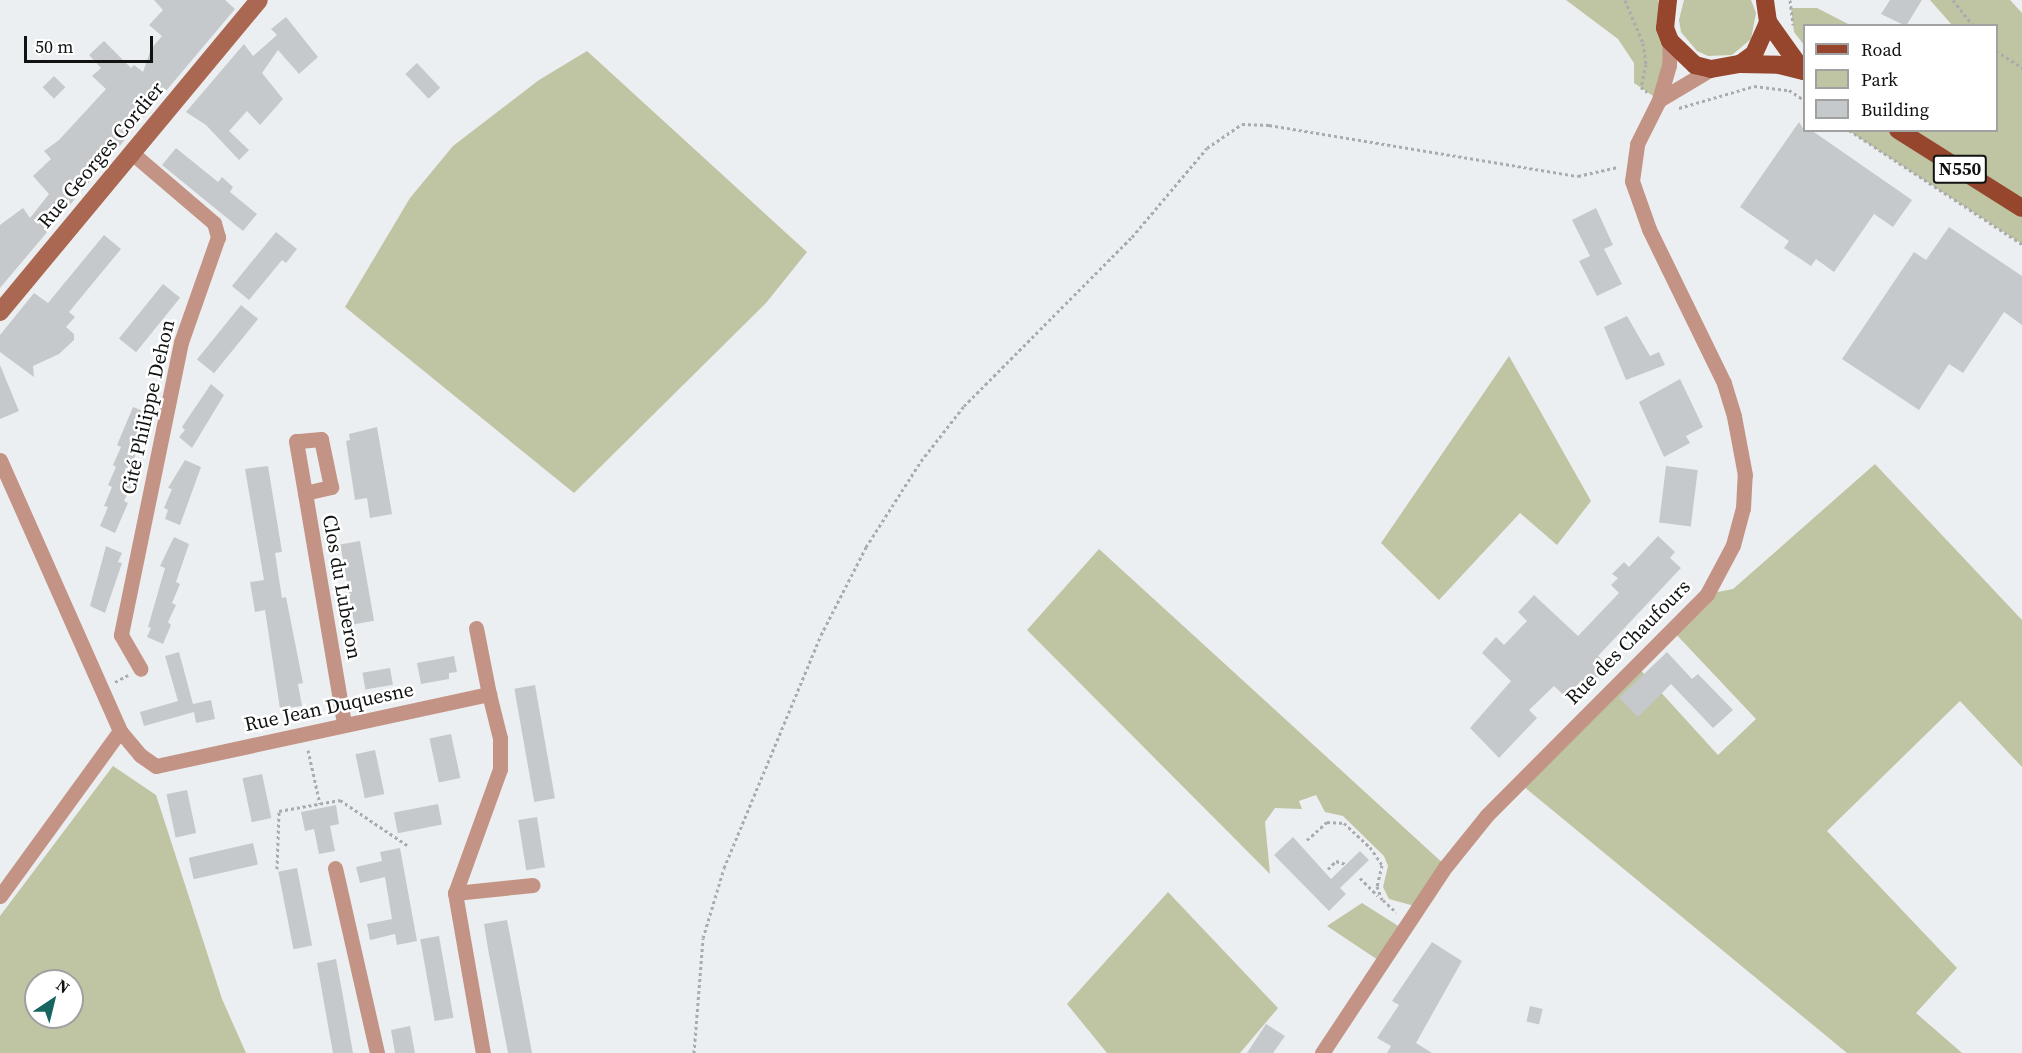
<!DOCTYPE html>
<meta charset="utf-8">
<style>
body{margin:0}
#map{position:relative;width:2022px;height:1053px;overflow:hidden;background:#eceff1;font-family:"Source Serif 4",serif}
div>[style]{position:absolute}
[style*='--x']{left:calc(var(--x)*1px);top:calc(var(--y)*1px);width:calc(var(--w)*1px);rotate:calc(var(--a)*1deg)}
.green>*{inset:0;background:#bfc4a3}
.building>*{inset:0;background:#c6c9cb;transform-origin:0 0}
.path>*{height:3px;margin-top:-1.5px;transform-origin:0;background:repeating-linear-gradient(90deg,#a9abad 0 3px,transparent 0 6px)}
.street>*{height:15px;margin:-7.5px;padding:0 7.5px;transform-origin:7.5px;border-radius:7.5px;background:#c39485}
.secondary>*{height:18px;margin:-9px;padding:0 9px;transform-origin:9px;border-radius:9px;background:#aa6852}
.primary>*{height:18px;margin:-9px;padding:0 9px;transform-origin:9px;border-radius:9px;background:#96462c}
span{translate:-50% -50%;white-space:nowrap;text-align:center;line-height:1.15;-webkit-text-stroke:5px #fff;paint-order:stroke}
.shield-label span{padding:2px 4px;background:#fff;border:2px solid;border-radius:4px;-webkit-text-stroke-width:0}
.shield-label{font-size:18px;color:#111313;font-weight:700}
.street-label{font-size:20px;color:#111313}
.legend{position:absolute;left:1803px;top:24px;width:195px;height:108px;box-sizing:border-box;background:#fff;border:2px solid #a0a1a1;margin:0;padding:8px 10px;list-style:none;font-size:18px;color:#111313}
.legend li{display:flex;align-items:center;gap:12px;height:30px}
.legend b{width:30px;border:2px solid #a0a1a1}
.north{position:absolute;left:24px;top:969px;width:60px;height:60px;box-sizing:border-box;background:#fff;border:2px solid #a0a1a1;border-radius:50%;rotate:35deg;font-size:16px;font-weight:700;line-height:24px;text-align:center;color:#111313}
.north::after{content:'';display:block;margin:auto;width:21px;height:27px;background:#176561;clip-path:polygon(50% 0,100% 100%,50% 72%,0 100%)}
.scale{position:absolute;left:24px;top:36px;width:129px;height:27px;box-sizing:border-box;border:3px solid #111313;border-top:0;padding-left:8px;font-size:18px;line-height:21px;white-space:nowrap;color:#111313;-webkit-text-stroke:4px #fff;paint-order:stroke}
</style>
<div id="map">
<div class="green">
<div style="clip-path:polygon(1566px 0,1658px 0,1665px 28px,1659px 100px,1634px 83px,1634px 63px,1618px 39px)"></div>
<div style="clip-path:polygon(1684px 0,1751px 0,1756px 13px,1751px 39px,1732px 55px,1708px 56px,1697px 51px,1681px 32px,1679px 20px)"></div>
<div style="clip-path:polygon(1930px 0,2010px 0,2022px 13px,2022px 244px,1849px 131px,1996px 130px,1996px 26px,1952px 25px)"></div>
<div style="clip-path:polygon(1791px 8px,1817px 8px,1850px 25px,1804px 26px,1804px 45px,1794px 32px)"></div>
<div style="clip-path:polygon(587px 51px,807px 252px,766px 303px,574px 493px,345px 307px,410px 198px,453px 146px,539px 80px)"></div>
<div style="clip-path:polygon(1509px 356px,1591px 501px,1557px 545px,1520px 513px,1439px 600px,1381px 543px)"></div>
<div style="clip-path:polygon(1875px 464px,2022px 620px,2022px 767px,1960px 701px,1827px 831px,1957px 968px,1916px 1013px,1962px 1053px,1847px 1053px,1517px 781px,1636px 665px,1718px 755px,1756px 719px,1672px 630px,1707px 594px,1733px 589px)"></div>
<div style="clip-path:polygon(1099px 549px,1446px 866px,1418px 907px,1389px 899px,1383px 887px,1388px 866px,1384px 856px,1343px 816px,1325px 812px,1316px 795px,1299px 801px,1302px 809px,1275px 808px,1265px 822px,1270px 874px,1027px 630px)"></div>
<div style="clip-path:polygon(evenodd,113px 766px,156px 795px,222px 999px,246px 1053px,0 1053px,0 916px,113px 766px,36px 981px,72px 981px,72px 1017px,36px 1017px,36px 981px)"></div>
<div style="clip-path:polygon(1168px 892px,1278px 1008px,1240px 1053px,1107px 1053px,1067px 1004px)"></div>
<div style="clip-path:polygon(1362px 903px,1403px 929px,1381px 962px,1327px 926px)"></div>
</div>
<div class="building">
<div style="clip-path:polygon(154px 0,225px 0,235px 9px,0 288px,0 225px,23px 208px,30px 218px,49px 194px,33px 176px,51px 159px,44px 151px,59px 140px,106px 89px,92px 76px,101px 68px,89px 55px,104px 41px,131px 68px,134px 65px,143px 72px,151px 49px,162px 36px,149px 25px,163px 10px)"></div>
<div style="clip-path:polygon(1890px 0,1922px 0,1906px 26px,1881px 14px)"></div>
<div style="clip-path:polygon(286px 17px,318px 57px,299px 74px,278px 50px,262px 73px,283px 99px,260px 125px,247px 111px,229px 131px,249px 150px,239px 160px,206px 125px,186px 112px,244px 44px,253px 56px,277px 35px,271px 29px)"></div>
<div style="left:417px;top:63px;width:34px;height:16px;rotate:47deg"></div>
<div style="left:54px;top:76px;width:16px;height:16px;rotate:45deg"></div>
<div style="clip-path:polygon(1799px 122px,1804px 130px,1811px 130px,1912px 200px,1893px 227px,1874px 214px,1834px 272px,1816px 259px,1811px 266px,1784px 248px,1789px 241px,1740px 207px)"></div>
<div style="clip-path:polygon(176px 148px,218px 182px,222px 177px,233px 187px,230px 192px,257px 214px,243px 231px,162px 165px)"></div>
<div style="clip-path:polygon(1596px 208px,1613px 245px,1604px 249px,1622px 284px,1597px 296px,1579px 261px,1590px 256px,1572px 220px)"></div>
<div style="clip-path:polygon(1949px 227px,2022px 276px,2022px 325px,2004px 312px,1963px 373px,1949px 364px,1919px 410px,1842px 359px,1914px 252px,1926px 260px)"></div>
<div style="clip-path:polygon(276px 232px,297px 249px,286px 263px,282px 260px,249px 300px,232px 286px)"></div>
<div style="clip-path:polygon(104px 235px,121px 249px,69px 312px,75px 317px,66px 327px,74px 334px,74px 340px,59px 354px,33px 366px,34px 377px,0 352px,0 335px,34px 293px,48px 303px)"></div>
<div style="left:163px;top:284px;width:22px;height:70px;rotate:39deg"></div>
<div style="left:241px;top:305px;width:22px;height:70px;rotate:39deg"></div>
<div style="clip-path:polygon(1627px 316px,1650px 356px,1659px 352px,1665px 365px,1626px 380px,1604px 327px)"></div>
<div style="clip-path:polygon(0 365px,19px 411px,0 419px)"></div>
<div style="clip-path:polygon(1680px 379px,1703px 427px,1686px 436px,1690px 443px,1664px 457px,1639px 402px)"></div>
<div style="clip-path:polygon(211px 384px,224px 395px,192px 448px,179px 437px,185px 430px,182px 427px)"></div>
<div style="clip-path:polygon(133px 407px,153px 415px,133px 461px,137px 463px,128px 481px,133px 483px,124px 501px,128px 503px,115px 533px,100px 526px,108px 507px,104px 506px,112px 487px,108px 485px,116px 467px,113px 465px,121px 447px,117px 445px)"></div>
<div style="clip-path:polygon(377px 427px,392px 514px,370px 518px,367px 498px,355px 500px,346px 441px,350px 440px,349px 434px)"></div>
<div style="clip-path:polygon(185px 460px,201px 467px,180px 525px,165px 519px,168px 510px,164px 508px,172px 489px,168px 488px)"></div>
<div style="clip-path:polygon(268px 466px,282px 552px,275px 553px,282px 598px,286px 597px,303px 683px,298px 684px,302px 706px,280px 709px,265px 610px,255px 612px,250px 582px,264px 580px,245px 469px)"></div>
<div style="left:1666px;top:466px;width:32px;height:57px;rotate:7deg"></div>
<div style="clip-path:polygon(1658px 536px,1675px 552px,1670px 558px,1681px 568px,1598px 656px,1610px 667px,1572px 703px,1554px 686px,1529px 710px,1537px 718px,1499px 758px,1470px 728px,1511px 681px,1482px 653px,1496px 637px,1504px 645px,1527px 621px,1518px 612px,1534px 595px,1578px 636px,1619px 593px,1611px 585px,1618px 578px,1612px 574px,1624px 562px,1629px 567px)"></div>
<div style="clip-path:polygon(174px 537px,189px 544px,176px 582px,180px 584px,172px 603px,176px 605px,168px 622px,171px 625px,163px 644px,147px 637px,151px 628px,148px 627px,165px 568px,160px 566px)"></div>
<div style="left:360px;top:541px;width:81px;height:20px;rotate:80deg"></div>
<div style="clip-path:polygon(106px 546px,122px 553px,118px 562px,122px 563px,105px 613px,90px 606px)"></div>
<div style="clip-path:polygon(179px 652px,193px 704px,211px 700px,215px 719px,196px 723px,194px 712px,144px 726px,140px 712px,178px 701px,165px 656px)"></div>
<div style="clip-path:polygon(1667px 652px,1692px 679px,1698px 674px,1733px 710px,1713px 728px,1671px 684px,1638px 717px,1619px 698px)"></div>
<div style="clip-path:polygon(454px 656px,457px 672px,449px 673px,449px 679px,421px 684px,417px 663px)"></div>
<div style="left:390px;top:668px;width:17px;height:28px;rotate:80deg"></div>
<div style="left:535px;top:685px;width:115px;height:21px;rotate:80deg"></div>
<div style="left:451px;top:734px;width:45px;height:22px;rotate:78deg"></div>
<div style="left:375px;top:750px;width:45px;height:20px;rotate:78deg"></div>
<div style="left:262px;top:774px;width:45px;height:20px;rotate:78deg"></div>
<div style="left:187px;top:790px;width:44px;height:21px;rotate:78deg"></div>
<div style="left:438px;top:804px;width:21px;height:45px;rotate:79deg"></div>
<div style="clip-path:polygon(336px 805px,339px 824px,330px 826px,335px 851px,319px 854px,314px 829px,305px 831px,301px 812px)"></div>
<div style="left:537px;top:817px;width:51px;height:19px;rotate:81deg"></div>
<div style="clip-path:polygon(1293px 837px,1331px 879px,1360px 851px,1369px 860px,1340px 888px,1346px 894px,1329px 911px,1274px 855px)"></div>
<div style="left:253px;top:843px;width:22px;height:66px;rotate:77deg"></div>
<div style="clip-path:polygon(400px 848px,417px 941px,397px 945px,395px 934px,370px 940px,367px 924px,392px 919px,385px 877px,360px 883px,356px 867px,382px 861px,380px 852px)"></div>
<div style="left:297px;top:868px;width:79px;height:19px;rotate:79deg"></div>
<div style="clip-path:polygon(507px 920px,513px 951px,532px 1053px,508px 1053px,488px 949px,484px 924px)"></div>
<div style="left:439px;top:936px;width:83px;height:19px;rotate:80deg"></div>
<div style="clip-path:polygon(1432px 942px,1462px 961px,1416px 1043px,1432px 1053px,1387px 1053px,1391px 1046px,1377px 1038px,1399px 1005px,1392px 1001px)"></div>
<div style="clip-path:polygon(336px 959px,342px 991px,353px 1053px,333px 1053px,329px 1031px,317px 963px)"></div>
<div style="left:1530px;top:1006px;width:13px;height:16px;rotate:13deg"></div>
<div style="clip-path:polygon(1266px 1024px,1285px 1036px,1273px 1053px,1247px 1053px)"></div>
<div style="clip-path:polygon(410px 1026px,415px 1053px,395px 1053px,391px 1030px)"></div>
</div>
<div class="path">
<div style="--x:1625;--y:0;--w:47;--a:67.3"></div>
<div style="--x:1643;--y:43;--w:21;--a:82"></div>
<div style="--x:1646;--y:64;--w:24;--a:102"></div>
<div style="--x:1641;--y:87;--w:8;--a:40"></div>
<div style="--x:1790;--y:0;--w:25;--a:83"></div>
<div style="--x:1953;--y:0;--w:33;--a:52"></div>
<div style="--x:1996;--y:51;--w:31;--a:32"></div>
<div style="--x:1679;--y:108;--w:78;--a:-16.3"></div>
<div style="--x:1754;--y:86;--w:35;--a:7"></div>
<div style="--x:1789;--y:90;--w:18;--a:34"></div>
<div style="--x:1849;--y:130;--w:207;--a:33.4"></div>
<div style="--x:115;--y:682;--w:15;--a:-28"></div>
<div style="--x:308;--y:750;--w:55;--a:77.5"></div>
<div style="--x:1307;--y:840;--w:27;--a:-42"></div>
<div style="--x:1327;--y:822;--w:17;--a:3"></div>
<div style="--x:1344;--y:823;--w:35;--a:43"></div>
<div style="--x:1370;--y:847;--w:22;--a:56"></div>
<div style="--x:1382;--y:865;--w:22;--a:103"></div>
<div style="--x:1377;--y:886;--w:15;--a:70"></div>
<div style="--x:277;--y:869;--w:58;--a:-88"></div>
<div style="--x:279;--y:811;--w:62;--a:-10.2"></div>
<div style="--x:340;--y:800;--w:81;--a:33.9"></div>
<div style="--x:1328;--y:869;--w:11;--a:-45"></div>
<div style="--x:1336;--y:861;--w:10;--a:17"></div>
<div style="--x:1360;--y:878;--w:25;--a:45"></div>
<div style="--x:1383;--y:900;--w:18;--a:43"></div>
<div style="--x:694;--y:1053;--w:115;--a:-85.5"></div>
<div style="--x:703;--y:938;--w:73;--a:-73.3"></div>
<div style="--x:724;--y:868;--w:252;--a:-67.4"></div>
<div style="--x:821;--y:635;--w:99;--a:-62.9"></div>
<div style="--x:866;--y:547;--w:102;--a:-57.4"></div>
<div style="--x:921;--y:461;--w:70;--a:-52"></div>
<div style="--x:964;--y:406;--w:238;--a:-45.2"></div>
<div style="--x:1132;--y:237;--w:116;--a:-49.9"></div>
<div style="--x:1207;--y:148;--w:42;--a:-34.4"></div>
<div style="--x:1242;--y:124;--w:27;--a:2"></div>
<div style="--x:1269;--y:125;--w:313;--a:9.4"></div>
<div style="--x:1578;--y:176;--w:41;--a:-12.7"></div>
</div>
<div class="street">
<div style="--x:1659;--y:100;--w:61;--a:-30.8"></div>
<div style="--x:132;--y:153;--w:108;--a:40.5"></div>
<div style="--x:214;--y:223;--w:15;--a:74"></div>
<div style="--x:218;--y:237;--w:111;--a:109.4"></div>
<div style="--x:181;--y:342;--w:299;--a:101.6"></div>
<div style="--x:121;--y:635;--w:39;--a:60"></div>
<div style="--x:0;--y:460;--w:296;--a:66.1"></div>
<div style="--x:120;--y:731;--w:31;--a:50"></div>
<div style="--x:140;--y:755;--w:19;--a:35"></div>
<div style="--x:156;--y:766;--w:341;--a:-12.2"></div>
<div style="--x:489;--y:694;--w:45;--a:76"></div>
<div style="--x:500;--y:738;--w:31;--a:90"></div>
<div style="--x:500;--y:769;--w:132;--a:109.9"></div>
<div style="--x:455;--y:893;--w:162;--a:80.1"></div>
<div style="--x:305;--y:493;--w:27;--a:-13"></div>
<div style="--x:331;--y:487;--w:49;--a:-101.8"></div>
<div style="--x:321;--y:439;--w:25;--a:175"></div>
<div style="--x:296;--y:441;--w:53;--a:80.2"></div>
<div style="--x:305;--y:493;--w:234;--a:80.4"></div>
<div style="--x:476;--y:628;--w:67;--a:78.9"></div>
<div style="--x:335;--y:868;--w:190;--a:77.2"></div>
<div style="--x:455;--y:893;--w:78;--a:-5.9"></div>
<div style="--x:0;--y:896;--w:204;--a:-54"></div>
<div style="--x:1322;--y:1053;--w:224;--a:-56.5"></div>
<div style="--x:1446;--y:866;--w:65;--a:-51.2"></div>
<div style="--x:1487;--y:815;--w:312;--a:-45.1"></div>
<div style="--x:1707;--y:594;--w:55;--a:-62"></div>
<div style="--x:1733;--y:545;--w:38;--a:-75"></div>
<div style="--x:1743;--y:508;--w:33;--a:-87"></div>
<div style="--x:1745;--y:475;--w:60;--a:-100.6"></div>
<div style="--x:1734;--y:416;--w:34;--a:-107"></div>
<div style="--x:1724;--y:383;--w:171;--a:-116"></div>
<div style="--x:1649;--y:229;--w:51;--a:-109.5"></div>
<div style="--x:1632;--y:181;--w:37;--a:-82"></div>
<div style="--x:1637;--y:144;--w:49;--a:-63.4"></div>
<div style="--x:1659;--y:100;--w:36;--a:-74"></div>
<div style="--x:1669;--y:65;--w:24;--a:-88"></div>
</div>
<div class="secondary">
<div style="--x:0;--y:312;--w:405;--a:-50.3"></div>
</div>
<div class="primary">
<div style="--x:1668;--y:0;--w:28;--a:96"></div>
<div style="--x:1665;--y:28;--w:14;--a:69"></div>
<div style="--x:1670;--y:41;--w:35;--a:44"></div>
<div style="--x:1695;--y:65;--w:16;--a:14"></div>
<div style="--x:1711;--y:69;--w:29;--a:-10"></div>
<div style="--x:1740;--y:64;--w:17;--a:-36"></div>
<div style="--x:1754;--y:54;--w:35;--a:-66"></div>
<div style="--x:1768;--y:22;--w:22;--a:-98"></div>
<div style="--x:1768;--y:22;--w:60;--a:54.5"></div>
<div style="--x:1740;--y:64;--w:39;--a:1"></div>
<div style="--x:1779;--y:65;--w:25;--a:14"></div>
<div style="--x:1898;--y:130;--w:146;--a:32.2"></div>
</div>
<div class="shield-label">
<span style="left:1960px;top:169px">N550</span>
</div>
<div class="street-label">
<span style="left:101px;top:155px;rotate:-50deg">Rue Georges Cordier</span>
<span style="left:148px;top:407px;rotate:-77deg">Cité Philippe Dehon</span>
<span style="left:342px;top:587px;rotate:80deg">Clos du Luberon</span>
<span style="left:1628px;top:642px;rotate:-45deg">Rue des Chaufours</span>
<span style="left:329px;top:707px;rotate:-12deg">Rue Jean Duquesne</span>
</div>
<ul class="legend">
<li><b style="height:8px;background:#96462c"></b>Road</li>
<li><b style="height:16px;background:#bfc4a3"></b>Park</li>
<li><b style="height:16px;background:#c6c9cb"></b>Building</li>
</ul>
<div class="north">N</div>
<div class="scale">50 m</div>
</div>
